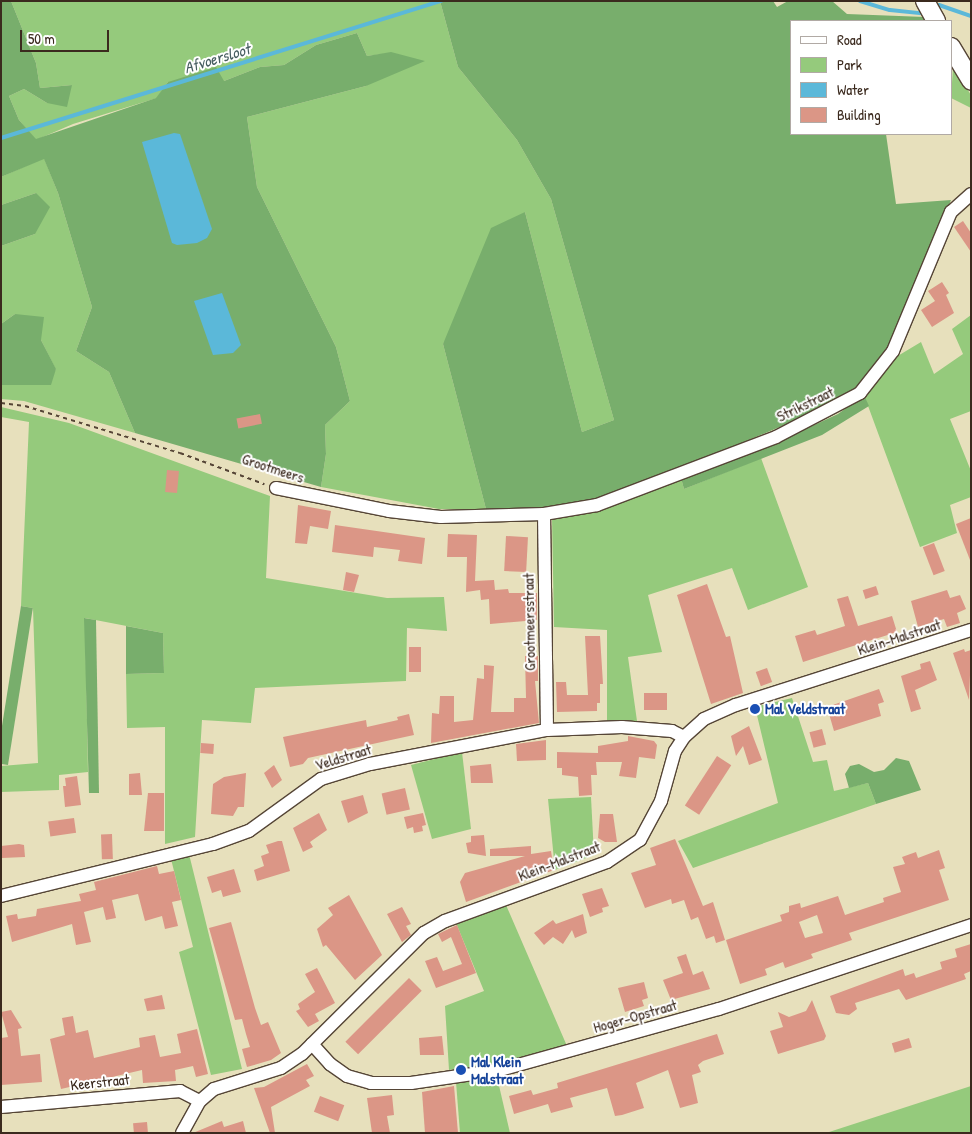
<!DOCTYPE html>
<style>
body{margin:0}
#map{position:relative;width:972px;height:1134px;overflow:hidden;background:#e7e0bc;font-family:"Patrick Hand",sans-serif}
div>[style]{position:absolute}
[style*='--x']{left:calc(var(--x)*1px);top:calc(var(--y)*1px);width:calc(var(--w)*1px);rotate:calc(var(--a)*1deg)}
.green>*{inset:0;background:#95ca7c}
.forest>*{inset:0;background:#78ae6c;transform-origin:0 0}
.water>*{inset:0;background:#5bb8d9}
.stream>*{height:4px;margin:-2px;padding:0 2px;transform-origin:2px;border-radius:2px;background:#5bb8d9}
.building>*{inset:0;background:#db9686;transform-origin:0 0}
.path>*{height:2px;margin-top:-1px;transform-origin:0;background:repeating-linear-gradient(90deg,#554536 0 4px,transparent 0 8px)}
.roads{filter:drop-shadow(1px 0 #554536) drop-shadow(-1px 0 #554536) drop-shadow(0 1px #554536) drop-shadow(0 -1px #554536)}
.minor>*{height:12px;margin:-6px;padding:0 6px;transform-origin:6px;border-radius:6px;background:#fff}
.secondary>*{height:18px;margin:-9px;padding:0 9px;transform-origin:9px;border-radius:9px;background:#fff}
.dots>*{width:14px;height:14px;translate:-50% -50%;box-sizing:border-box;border:2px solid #fff;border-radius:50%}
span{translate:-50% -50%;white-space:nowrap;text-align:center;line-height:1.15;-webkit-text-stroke:4px #fff;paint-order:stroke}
.street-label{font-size:15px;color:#3b2a1e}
.transit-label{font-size:15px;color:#164399;font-weight:700}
.left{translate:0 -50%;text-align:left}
.water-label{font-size:16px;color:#465c5f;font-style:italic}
.frame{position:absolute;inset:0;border:2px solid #3b2a1e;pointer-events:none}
.legend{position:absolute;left:790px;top:20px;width:162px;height:115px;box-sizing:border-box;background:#fff;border:1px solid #b1aaa5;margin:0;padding:6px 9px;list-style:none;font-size:15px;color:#3b2a1e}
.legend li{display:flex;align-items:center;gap:10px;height:25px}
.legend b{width:25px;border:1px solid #b1aaa5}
.scale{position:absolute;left:20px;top:30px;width:89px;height:22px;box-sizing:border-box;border:2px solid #3b2a1e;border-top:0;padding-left:6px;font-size:15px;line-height:18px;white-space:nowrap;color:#3b2a1e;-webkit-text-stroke:4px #fff;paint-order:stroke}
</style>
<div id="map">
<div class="green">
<div style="clip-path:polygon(11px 1px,440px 1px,458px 67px,517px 140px,551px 199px,614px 420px,582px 432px,525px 212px,443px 344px,486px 509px,439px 509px,321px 487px,326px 454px,325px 425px,350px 401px,336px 347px,257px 187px,247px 117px,366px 86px,391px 53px,367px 56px,357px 33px,316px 45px,284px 65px,260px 67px,224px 81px,168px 82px,157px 98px,73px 124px,36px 140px,19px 120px,9px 96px,24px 89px,47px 103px,72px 85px,40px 88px,36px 63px)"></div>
<div style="clip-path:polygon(953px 67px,971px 95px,971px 108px,951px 98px)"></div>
<div style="clip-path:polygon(44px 158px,58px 193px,92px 307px,76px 351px,109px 372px,135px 433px,24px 401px,1px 399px,1px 385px,56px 370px,41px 340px,15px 314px,1px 324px,1px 246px,35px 234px,36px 193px,1px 205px,1px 177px)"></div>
<div style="clip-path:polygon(971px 315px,971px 411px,950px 419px,971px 471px,971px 497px,950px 505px,957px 533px,920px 547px,864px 395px,896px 357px,921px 342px,934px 374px,963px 354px,952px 329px)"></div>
<div style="clip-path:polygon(1px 407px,69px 423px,270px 496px,266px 578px,387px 598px,444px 597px,447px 631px,407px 628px,406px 681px,255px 688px,251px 723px,202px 720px,195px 837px,165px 844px,165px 727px,127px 728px,126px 674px,164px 673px,163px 633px,85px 618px,88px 772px,59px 775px,59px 790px,1px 792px,1px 766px,38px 763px,33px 608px,21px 606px,29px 422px,1px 417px)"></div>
<div style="clip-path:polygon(761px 458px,808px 587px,748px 610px,732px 568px,648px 595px,662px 652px,628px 657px,637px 721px,607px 721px,607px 630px,554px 627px,552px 518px,681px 478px,684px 489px)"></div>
<div style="clip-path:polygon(792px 698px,813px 762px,827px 760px,834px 791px,868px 783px,876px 804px,693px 868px,678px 841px,778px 803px,755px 707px)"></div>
<div style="clip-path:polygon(462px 752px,471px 829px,432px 839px,411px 765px)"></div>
<div style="clip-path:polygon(591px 797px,594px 855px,555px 870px,548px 799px)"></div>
<div style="clip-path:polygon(189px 854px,242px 1069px,211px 1075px,179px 952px,193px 947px,171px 859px)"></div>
<div style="clip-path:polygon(506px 905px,567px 1046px,502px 1063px,449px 1070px,445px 1006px,484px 991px,456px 923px)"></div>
<div style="clip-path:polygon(497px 1077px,510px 1133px,460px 1133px,456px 1082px)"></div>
<div style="clip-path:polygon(971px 1086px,971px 1133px,826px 1133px)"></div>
</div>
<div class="forest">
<div style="clip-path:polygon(1px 1px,11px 1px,36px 63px,40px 88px,72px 85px,67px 107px,47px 103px,24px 89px,9px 96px,19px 120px,36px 139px,156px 98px,168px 82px,216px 67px,224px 81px,260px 67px,284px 65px,316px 45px,357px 33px,367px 56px,391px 52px,425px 61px,366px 86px,247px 117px,257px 187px,336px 347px,350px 401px,325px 425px,326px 454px,321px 487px,135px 433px,109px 372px,76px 351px,92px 307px,58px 193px,44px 159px,1px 177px)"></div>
<div style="clip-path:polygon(440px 1px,773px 1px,777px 7px,788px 1px,832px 1px,847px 14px,925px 17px,928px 21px,791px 21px,791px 134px,886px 134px,896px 204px,951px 200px,894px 342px,855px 391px,829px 406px,683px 468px,592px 501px,540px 509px,486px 509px,443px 344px,491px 228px,525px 212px,582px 432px,614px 420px,551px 199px,517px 140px,458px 67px)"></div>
<div style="clip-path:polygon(36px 193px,50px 207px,35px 234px,1px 246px,1px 205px)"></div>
<div style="clip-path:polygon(15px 314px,44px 317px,41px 340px,56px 369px,51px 385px,1px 385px,1px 324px)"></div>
<div style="clip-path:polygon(864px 395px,869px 406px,822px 435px,684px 489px,681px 478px,797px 433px,838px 414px)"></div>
<div style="left:21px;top:606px;width:12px;height:159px;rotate:9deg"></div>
<div style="clip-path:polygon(84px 618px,96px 620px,99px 793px,89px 793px)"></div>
<div style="clip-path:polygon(126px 626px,163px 633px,164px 673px,126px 674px)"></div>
<div style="clip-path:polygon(896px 758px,909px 761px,921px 790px,876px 804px,868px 783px,849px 788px,845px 774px,850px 766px,859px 764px,874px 772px,884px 770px)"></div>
</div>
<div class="water">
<div style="clip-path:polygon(174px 133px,180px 134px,212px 229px,207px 238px,197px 243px,177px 245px,172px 243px,142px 142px)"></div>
<div style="clip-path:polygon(222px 293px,241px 345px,233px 353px,213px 355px,194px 301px)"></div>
</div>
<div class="stream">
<div style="--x:860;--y:1;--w:31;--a:17"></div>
<div style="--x:890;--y:10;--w:30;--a:6"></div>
<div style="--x:939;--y:5;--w:34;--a:19"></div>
<div style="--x:1;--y:138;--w:461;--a:-17.3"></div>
</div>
<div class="building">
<div style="clip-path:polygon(963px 221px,971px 233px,971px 252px,954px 227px)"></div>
<div style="clip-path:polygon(942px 282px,949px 293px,946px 295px,954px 313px,932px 327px,921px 310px,935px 301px,928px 291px)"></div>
<div style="left:260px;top:414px;width:10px;height:24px;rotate:79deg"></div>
<div style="left:167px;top:470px;width:12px;height:22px;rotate:5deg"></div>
<div style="clip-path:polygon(298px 505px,331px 511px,328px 529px,310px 526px,307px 544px,295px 543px)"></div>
<div style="clip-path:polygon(971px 518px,971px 560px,970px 560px,956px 524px)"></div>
<div style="clip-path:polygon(335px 525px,425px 538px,422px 564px,398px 561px,400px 550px,374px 547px,373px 557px,332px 552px)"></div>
<div style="clip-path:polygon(448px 534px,477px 535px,475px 581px,494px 580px,495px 590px,508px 589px,509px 593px,537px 593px,537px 620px,490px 624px,489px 599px,481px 600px,480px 590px,466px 592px,467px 557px,447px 557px)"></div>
<div style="left:506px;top:536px;width:22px;height:35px;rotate:3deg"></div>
<div style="left:934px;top:543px;width:30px;height:12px;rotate:69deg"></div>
<div style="clip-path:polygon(346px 572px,359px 575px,354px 592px,343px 590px)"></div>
<div style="clip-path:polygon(707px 584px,726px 637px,730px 636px,743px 693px,711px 704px,677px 595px)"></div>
<div style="left:876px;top:586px;width:9px;height:14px;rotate:72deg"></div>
<div style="clip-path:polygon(947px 590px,950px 598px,960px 595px,966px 609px,957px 613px,960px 623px,947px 627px,944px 619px,918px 627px,911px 601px)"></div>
<div style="clip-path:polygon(848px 596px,858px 626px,892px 616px,897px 632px,803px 662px,795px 636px,815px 630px,817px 635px,845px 626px,837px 599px)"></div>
<div style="clip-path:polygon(585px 636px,600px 636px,603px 684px,600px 684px,600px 703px,597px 703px,597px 711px,557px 712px,556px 682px,566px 682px,567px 695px,588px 695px)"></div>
<div style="left:409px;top:647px;width:12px;height:25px"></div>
<div style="clip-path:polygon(964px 649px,965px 652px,971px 650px,969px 700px,953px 653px)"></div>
<div style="clip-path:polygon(525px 656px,538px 656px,538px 681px,535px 681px,539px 723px,431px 743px,432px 713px,439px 714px,440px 696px,454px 696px,454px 722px,473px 720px,477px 678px,484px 679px,484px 665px,494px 666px,491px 712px,514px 712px,514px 698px,526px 698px)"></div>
<div style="clip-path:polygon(930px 661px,937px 680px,915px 690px,921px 709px,911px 712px,901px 676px,921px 669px,920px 664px)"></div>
<div style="left:767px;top:668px;width:15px;height:12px;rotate:70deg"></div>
<div style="clip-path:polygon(879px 689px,884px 702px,878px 704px,881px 716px,834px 731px,827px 707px)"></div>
<div style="left:667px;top:693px;width:17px;height:23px;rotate:90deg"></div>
<div style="clip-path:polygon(409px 714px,414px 735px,308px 758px,303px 764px,290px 767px,283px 737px,366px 720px,367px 727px,398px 720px,397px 717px)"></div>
<div style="clip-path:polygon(749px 726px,762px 760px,749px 765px,743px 746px,736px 756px,731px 736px)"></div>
<div style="left:822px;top:729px;width:16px;height:13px;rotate:75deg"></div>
<div style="clip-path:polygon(628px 736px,654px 741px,657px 745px,655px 759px,639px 757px,636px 778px,619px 776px,622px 762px,596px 762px,597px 775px,591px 775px,592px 795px,579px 796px,578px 777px,562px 775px,562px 768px,557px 768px,557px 752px,598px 753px,598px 746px,628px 741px)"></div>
<div style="clip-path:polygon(546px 740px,546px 760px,517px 761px,516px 744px)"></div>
<div style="left:201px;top:743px;width:13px;height:10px;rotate:4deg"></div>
<div style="left:717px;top:756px;width:17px;height:59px;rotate:33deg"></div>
<div style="clip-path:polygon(491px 764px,493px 783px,471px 783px,470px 766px)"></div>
<div style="clip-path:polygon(274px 765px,282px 780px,272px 788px,264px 773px)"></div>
<div style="clip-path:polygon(140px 773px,142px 795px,129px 795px,129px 774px)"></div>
<div style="clip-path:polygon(246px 773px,244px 807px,238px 807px,233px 816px,211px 814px,213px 784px,224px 777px)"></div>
<div style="clip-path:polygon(77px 776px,81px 805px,65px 807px,63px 786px,66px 786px,65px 778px)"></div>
<div style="left:405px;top:788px;width:22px;height:24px;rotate:77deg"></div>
<div style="clip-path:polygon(148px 793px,164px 793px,164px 831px,144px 831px)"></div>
<div style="clip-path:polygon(363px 795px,368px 813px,348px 823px,341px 801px)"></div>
<div style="clip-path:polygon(319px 813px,327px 830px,310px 842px,313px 847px,303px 852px,293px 828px)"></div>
<div style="clip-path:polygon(423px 813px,426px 825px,422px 826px,423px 831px,414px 833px,413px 827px,407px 829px,404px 817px)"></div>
<div style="clip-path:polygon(600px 814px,613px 814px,617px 842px,605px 842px,598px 838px)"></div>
<div style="left:74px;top:818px;width:15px;height:26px;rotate:82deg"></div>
<div style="left:112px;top:834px;width:25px;height:11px;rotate:88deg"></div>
<div style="clip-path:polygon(484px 835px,486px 856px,468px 853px,466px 843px,471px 842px,471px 836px)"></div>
<div style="clip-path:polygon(675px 839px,703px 906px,713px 902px,725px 940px,716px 943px,714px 936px,706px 939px,698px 917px,691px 920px,684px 900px,672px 904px,671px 899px,645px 908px,631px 873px,656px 865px,650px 848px)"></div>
<div style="clip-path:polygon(278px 841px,282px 841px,290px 871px,257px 881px,254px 870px,264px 866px,261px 856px,269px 853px,266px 845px)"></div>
<div style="clip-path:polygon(19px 844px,24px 845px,25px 857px,2px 858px,1px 846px)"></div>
<div style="clip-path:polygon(531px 846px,531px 854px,551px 851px,554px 870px,466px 902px,460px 882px,465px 873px,525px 856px,490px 856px,490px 849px)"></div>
<div style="clip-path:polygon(evenodd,939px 850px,945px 868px,939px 870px,949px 900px,849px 933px,852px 940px,811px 954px,813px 958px,785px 968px,783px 962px,765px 969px,767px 975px,740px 984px,726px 940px,782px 921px,780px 915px,789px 912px,789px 906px,800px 903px,801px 908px,838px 896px,845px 915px,884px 902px,883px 898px,901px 892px,893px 867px,905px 864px,902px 857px,916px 852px,918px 858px,939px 850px,817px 915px,823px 933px,805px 938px,799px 922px,817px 915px)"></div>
<div style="clip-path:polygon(157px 866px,159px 874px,174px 871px,181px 900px,172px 902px,178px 926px,165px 929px,162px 916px,145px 921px,138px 894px,112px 900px,116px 918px,106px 920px,103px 907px,84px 912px,91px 942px,76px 945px,72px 924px,12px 942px,6px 916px,17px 914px,18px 919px,36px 916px,37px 909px,81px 901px,79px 894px,96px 890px,94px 882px)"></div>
<div style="clip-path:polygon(234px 869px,241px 892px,223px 897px,221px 890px,212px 893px,207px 877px)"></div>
<div style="clip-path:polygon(602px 888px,609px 906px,602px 908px,603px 912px,590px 917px,582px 894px)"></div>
<div style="clip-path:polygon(349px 895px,382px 955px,355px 980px,326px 945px,323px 947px,317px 929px,333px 915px,328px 908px)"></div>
<div style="clip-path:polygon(402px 907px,411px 924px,406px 926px,411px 935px,402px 942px,387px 914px)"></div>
<div style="clip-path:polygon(583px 914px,587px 933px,575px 938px,572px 930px,563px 944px,553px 937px,544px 945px,534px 933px,553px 920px,556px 924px)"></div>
<div style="clip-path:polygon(231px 922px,255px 1008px,261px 1025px,268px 1022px,281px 1053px,271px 1060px,247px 1067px,242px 1049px,250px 1047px,246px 1034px,242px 1019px,235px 1020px,209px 928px)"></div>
<div style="clip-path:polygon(457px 925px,476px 973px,436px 988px,425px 961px,437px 957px,443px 971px,462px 964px,451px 937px,442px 942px,438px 934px)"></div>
<div style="clip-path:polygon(971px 944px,971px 971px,964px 974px,966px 979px,906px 1000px,899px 989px,855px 1003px,857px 1009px,849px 1015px,836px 1013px,830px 996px,903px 969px,905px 976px,914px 973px,916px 978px,942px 969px,940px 962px,957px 957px,955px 949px)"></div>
<div style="clip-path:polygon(686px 954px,693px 975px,703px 971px,710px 989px,671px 1000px,663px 980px,683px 973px,677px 957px)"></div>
<div style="clip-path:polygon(317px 968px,335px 1003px,315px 1014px,319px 1021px,308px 1027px,296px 1011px,300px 1009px,298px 1004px,315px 992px,305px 974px)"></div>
<div style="left:409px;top:978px;width:18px;height:90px;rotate:45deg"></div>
<div style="clip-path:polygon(644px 982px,648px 998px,642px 1000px,644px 1006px,625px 1012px,618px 988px)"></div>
<div style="clip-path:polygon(162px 995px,165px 1009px,147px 1011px,144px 999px)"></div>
<div style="clip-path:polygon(812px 1000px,826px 1036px,824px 1040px,778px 1054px,770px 1031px,783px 1027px,778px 1012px,789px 1017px,806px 1011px)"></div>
<div style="clip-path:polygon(11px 1010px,22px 1028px,18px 1029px,21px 1056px,40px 1054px,42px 1082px,1px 1085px,1px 1038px,8px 1037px,1px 1012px)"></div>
<div style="clip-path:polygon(73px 1016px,76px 1033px,88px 1030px,94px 1058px,140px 1047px,139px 1038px,155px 1035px,160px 1057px,181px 1053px,177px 1034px,197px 1029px,208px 1074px,196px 1077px,193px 1066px,175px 1070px,176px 1081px,143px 1083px,142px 1070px,61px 1089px,50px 1039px,65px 1035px,62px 1018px)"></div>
<div style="clip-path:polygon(717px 1034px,724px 1054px,703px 1061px,698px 1065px,701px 1072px,692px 1075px,698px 1103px,680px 1108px,668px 1070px,636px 1083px,644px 1108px,622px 1115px,615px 1116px,607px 1088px,570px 1098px,573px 1107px,551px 1113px,548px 1104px,514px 1114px,509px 1096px,531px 1090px,533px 1095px,558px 1088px,557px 1083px)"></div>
<div style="clip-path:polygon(442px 1036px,444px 1055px,420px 1055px,419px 1038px)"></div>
<div style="left:909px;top:1038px;width:10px;height:18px;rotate:73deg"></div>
<div style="clip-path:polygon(307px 1064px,314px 1076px,306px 1080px,310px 1086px,271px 1107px,275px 1133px,270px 1133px,254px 1088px,264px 1087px)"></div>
<div style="clip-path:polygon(454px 1086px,458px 1133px,425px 1133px,422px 1092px)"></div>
<div style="clip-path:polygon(392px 1095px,394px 1115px,387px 1116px,390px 1133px,372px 1133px,367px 1098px)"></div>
<div style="left:320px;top:1096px;width:26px;height:17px;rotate:21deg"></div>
<div style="clip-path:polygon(222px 1121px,224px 1127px,243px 1121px,246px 1133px,193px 1133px)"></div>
<div style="left:147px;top:1122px;width:11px;height:14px;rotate:85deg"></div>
</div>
<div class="path">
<div style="--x:1;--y:403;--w:24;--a:7"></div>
<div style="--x:25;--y:406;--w:162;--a:16.9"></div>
<div style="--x:180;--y:453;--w:90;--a:20.3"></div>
</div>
<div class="roads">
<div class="minor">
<div style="--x:276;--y:488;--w:115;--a:11.5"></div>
<div style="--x:389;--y:511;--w:52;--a:6.6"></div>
<div style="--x:441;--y:517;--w:103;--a:-1.7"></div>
<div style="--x:544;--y:514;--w:54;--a:-9.6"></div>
<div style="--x:597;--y:505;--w:191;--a:-20.8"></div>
<div style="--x:776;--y:437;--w:95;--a:-27.6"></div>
<div style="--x:860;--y:393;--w:53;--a:-51.8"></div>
<div style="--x:893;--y:351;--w:151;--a:-67.4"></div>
<div style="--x:951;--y:212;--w:27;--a:-42"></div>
<div style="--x:544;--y:514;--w:216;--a:89.2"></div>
<div style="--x:1;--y:896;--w:218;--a:-13.8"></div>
<div style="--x:213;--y:844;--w:38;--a:-20"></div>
<div style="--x:249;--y:831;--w:89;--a:-35.8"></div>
<div style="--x:321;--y:779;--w:51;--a:-17"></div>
<div style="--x:370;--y:764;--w:180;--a:-10.9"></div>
<div style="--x:547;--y:730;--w:75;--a:-2.3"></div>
<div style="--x:622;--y:727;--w:50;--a:4.6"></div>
<div style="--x:672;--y:731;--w:13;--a:27"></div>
<div style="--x:312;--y:1044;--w:27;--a:48"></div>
<div style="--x:330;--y:1064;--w:21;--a:35"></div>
<div style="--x:347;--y:1076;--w:25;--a:16"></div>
<div style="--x:371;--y:1083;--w:40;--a:0"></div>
<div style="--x:411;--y:1083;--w:90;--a:-8.3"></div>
<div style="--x:500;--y:1070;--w:227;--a:-15.6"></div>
<div style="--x:719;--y:1009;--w:266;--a:-18.4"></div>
<div style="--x:1;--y:1107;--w:180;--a:-5.1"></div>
<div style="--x:180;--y:1091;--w:22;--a:27"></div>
<div style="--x:182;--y:1133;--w:37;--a:-61"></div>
<div style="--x:200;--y:1101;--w:18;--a:-41"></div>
<div style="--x:214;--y:1089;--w:70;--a:-17.4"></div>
<div style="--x:281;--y:1068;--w:25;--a:-34"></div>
<div style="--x:302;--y:1054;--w:172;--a:-44.8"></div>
<div style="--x:424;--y:933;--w:24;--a:-30"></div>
<div style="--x:445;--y:921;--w:172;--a:-20"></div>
<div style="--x:607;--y:862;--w:40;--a:-34"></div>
<div style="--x:640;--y:840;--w:44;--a:-61.7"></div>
<div style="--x:661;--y:801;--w:52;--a:-74.4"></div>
<div style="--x:675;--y:751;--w:17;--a:-57"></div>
<div style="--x:684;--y:737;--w:27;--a:-42"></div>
<div style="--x:704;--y:719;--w:35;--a:-24"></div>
<div style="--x:736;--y:705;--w:247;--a:-17.7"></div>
</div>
<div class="secondary">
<div style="--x:925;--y:1;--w:23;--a:61"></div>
<div style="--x:951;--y:47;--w:39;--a:59"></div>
</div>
</div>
<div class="dots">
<div style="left:755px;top:709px;background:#1a4fb4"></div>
<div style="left:461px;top:1070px;background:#1a4fb4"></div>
</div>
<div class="street-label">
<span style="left:805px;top:404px;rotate:-26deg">Strikstraat</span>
<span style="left:273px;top:468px;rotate:18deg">Grootmeers</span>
<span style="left:529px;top:622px;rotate:-91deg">Grootmeersstraat</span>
<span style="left:899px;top:637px;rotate:-18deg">Klein-Malstraat</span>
<span style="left:343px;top:757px;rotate:-17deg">Veldstraat</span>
<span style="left:559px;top:861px;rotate:-21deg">Klein-Malstraat</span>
<span style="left:635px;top:1016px;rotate:-16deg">Hoger-Opstraat</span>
<span style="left:100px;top:1082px;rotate:-6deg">Keerstraat</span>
</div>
<div class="transit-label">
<span class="left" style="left:765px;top:709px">Mal Veldstraat</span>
<span class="left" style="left:471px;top:1070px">Mal Klein<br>Malstraat</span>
</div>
<div class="water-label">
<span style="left:217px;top:58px;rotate:-17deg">Afvoersloot</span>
</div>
<div class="frame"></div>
<ul class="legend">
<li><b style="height:6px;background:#fff"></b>Road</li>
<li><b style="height:14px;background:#95ca7c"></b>Park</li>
<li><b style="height:14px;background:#5bb8d9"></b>Water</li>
<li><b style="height:14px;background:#db9686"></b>Building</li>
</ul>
<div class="scale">50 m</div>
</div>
